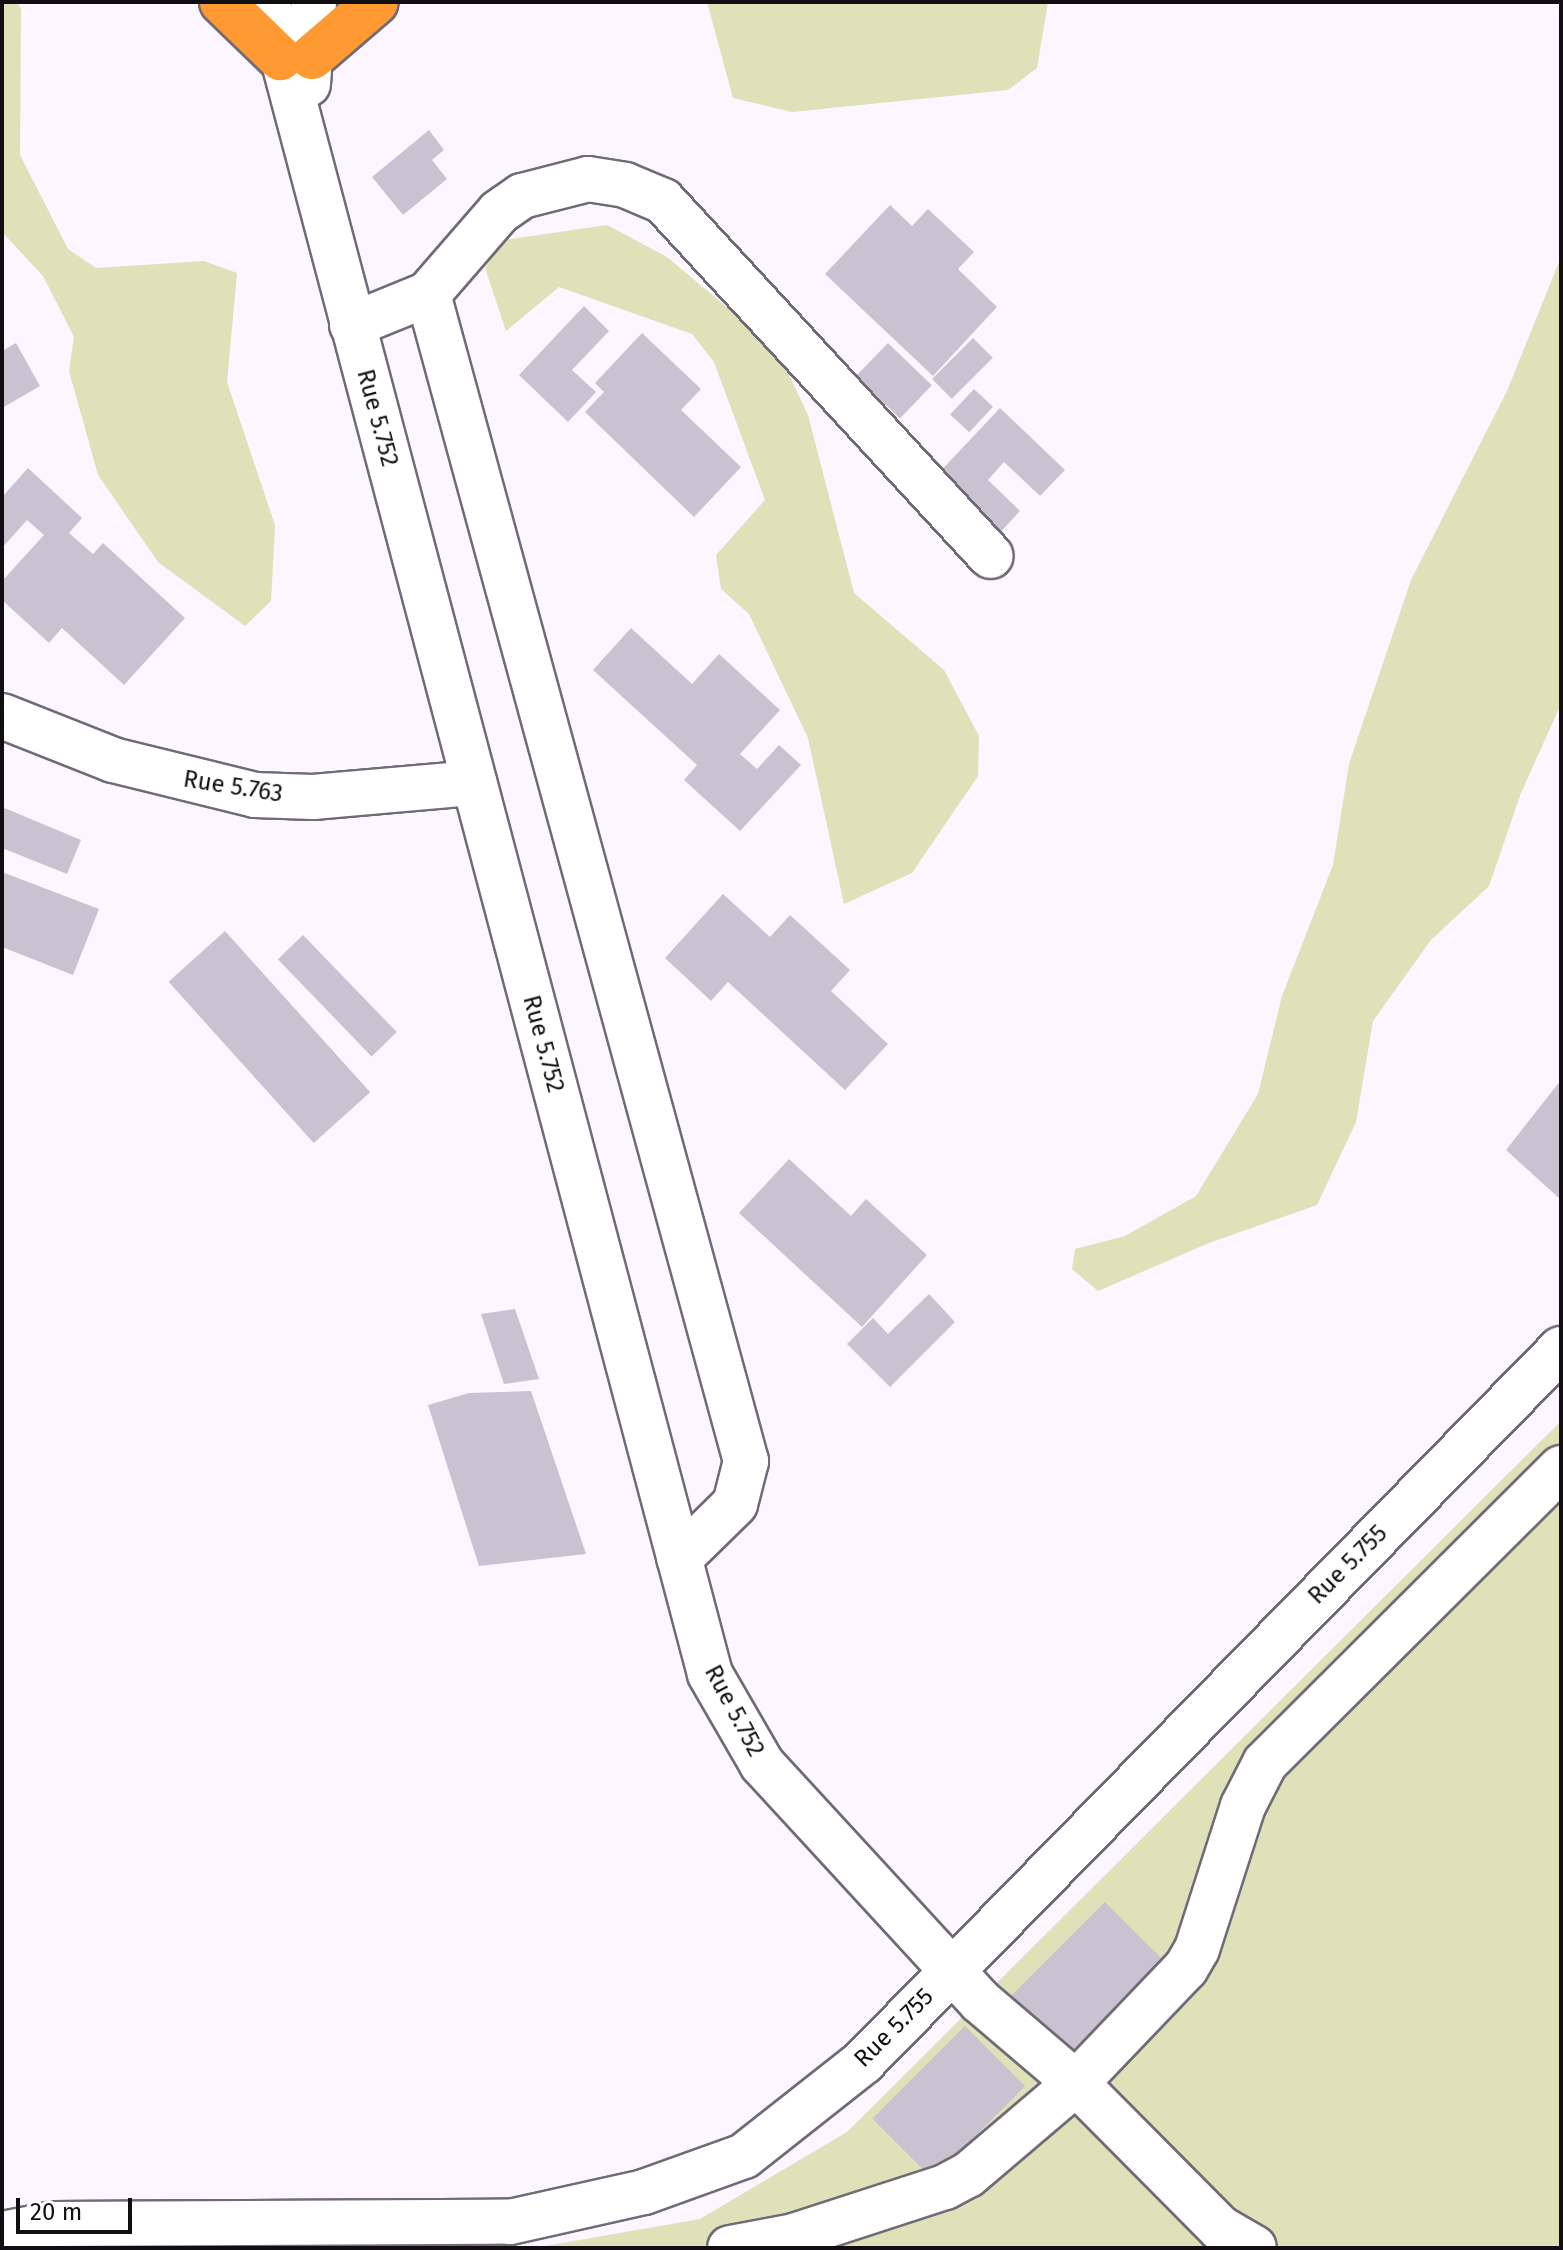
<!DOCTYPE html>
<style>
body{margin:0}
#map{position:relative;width:1563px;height:2250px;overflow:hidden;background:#fbf6ff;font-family:"Fira Sans",sans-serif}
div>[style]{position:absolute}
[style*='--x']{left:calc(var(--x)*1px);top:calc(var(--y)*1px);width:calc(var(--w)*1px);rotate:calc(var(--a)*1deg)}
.green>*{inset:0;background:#dfe1b8}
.building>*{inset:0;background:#cac2d1;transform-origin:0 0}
.roads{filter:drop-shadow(2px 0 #716a77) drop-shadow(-2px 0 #716a77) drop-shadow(0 2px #716a77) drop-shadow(0 -2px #716a77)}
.minor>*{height:44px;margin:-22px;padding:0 22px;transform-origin:22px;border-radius:22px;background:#fff}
.highway>*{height:44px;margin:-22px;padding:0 22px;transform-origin:22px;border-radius:22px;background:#ff9a32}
span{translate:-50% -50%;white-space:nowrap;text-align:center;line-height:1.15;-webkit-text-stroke:6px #fff;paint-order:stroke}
.street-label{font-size:24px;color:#110e13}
.frame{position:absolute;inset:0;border:4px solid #110e13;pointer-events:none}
.scale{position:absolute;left:16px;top:2198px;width:116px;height:36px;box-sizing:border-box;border:4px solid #110e13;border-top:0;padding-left:10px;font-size:24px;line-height:28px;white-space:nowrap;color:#110e13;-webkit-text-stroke:6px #fff;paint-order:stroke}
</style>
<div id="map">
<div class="green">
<div style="clip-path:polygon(2px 2px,17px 2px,21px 9px,20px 155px,68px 249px,96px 268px,204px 261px,237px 273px,227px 382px,275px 525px,271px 601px,245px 626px,158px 562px,98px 475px,69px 371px,74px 337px,43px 276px,2px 232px)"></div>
<div style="clip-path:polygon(707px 2px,1048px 2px,1037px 68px,1008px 90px,792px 112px,733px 98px)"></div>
<div style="clip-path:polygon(607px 225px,667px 257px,777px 349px,808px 415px,854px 593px,944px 670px,979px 736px,978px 776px,912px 873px,844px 904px,808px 738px,749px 614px,721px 589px,716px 555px,765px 500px,714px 362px,692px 334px,559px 287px,506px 331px,485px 268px,504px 240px)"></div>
<div style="clip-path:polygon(1561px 257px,1561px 704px,1521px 793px,1489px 886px,1431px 940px,1373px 1021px,1356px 1122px,1317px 1205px,1209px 1243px,1098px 1291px,1072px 1269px,1075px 1249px,1125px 1236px,1196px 1196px,1258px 1094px,1282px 996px,1333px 865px,1349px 764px,1411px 580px,1507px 391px)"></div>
<div style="clip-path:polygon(1561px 1421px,1561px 2248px,534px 2248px,700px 2219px,847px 2132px)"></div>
</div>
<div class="building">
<div style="clip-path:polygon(429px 130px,444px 150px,432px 160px,447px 179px,403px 215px,372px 177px)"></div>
<div style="clip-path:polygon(890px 205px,912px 226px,928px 209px,974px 252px,958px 269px,997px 307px,933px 376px,825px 274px)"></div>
<div style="clip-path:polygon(584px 306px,609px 331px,572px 370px,596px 392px,568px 422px,519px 375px)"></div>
<div style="clip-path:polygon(642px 333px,701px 389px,681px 410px,741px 467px,694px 517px,585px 412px,604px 392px,595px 383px)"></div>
<div style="left:973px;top:338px;width:28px;height:58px;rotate:45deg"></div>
<div style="clip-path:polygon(16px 343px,40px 386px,2px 408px,2px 351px)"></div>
<div style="left:888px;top:343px;width:61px;height:46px;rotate:44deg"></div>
<div style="left:974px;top:389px;width:26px;height:35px;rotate:43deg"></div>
<div style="clip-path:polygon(1000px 408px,1065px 470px,1040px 496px,1004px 462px,988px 480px,1020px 511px,996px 537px,934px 478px)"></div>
<div style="clip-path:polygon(28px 468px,82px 518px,69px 533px,93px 554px,103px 543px,185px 618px,124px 685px,62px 628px,49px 643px,2px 600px,2px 581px,44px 535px,27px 520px,2px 548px,2px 497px)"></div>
<div style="clip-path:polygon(631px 628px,692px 684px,719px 654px,780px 710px,740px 754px,757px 769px,779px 745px,801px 765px,740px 831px,684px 780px,697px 765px,593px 670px)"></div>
<div style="clip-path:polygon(2px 807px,81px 840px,67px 874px,2px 848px)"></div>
<div style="clip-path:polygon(2px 872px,99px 909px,73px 975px,2px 947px)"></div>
<div style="clip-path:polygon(723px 894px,770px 937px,790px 915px,850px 970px,831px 991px,888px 1044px,845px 1090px,728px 982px,711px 1001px,665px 958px)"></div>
<div style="left:225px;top:931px;width:217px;height:76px;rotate:48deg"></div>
<div style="left:303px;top:935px;width:135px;height:35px;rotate:46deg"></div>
<div style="clip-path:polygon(1561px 1080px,1561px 1200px,1506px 1150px)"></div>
<div style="clip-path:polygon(789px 1159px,851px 1216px,866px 1199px,927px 1255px,862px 1327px,739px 1213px)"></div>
<div style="clip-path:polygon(929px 1294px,955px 1322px,890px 1387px,847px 1344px,873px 1318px,888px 1334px)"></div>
<div style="clip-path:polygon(515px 1309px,539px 1379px,504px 1384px,481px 1314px)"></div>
<div style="clip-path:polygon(531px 1391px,586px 1554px,479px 1566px,428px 1405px,469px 1393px)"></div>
<div style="left:1105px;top:1902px;width:85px;height:132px;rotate:45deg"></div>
<div style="left:965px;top:2026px;width:85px;height:131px;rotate:45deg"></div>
</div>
<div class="roads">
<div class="minor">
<div style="--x:268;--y:2;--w:1729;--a:75.19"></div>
<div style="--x:710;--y:1674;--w:104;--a:60"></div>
<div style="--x:762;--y:1764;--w:322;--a:47.4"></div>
<div style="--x:980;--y:2001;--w:126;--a:40.5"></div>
<div style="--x:1076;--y:2083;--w:204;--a:45.2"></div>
<div style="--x:1220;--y:2228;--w:39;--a:30"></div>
<div style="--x:308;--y:84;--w:82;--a:-85.8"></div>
<div style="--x:428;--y:294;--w:1210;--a:74.76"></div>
<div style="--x:746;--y:1461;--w:44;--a:104.3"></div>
<div style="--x:735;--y:1504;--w:78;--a:135.5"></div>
<div style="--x:352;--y:325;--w:82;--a:-22.2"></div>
<div style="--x:428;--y:294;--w:108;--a:-49.1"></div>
<div style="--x:499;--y:212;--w:28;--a:-35"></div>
<div style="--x:522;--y:196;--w:68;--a:-14.4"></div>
<div style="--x:588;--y:179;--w:37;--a:9"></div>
<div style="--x:625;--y:185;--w:41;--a:22.8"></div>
<div style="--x:663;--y:201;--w:483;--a:47.3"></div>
<div style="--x:2;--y:716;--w:119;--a:21.6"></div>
<div style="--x:113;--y:760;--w:146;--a:13.8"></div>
<div style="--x:255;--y:795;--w:58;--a:2"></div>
<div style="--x:313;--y:797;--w:162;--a:-5"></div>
<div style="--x:2;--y:2234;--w:52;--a:-11.1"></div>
<div style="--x:53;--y:2224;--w:457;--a:-0.3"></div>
<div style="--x:510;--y:2222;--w:137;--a:-12.6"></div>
<div style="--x:644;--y:2192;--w:106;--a:-19.8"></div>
<div style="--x:744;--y:2156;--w:152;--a:-38.3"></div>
<div style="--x:863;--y:2062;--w:998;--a:-45.61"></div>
<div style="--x:730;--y:2248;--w:65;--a:-10.6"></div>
<div style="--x:794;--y:2236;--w:159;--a:-18"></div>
<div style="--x:945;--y:2187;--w:26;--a:-28"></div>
<div style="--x:968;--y:2175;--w:142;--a:-40.4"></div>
<div style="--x:1076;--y:2083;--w:159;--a:-46.3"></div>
<div style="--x:1186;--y:1968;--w:22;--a:-60"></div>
<div style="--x:1197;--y:1949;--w:150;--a:-72.2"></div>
<div style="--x:1243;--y:1806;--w:48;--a:-62.9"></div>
<div style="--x:1265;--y:1763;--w:418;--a:-44.9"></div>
</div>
<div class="highway">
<div style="--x:222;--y:2;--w:81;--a:44"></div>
<div style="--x:312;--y:57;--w:84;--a:-40.7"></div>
</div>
</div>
<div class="street-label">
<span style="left:377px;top:418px;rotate:75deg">Rue 5.752</span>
<span style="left:233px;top:787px;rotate:9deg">Rue 5.763</span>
<span style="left:543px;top:1044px;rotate:75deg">Rue 5.752</span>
<span style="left:1348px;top:1565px;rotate:-45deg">Rue 5.755</span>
<span style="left:734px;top:1711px;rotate:62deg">Rue 5.752</span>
<span style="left:894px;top:2028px;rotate:-45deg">Rue 5.755</span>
</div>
<div class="frame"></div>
<div class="scale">20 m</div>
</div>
